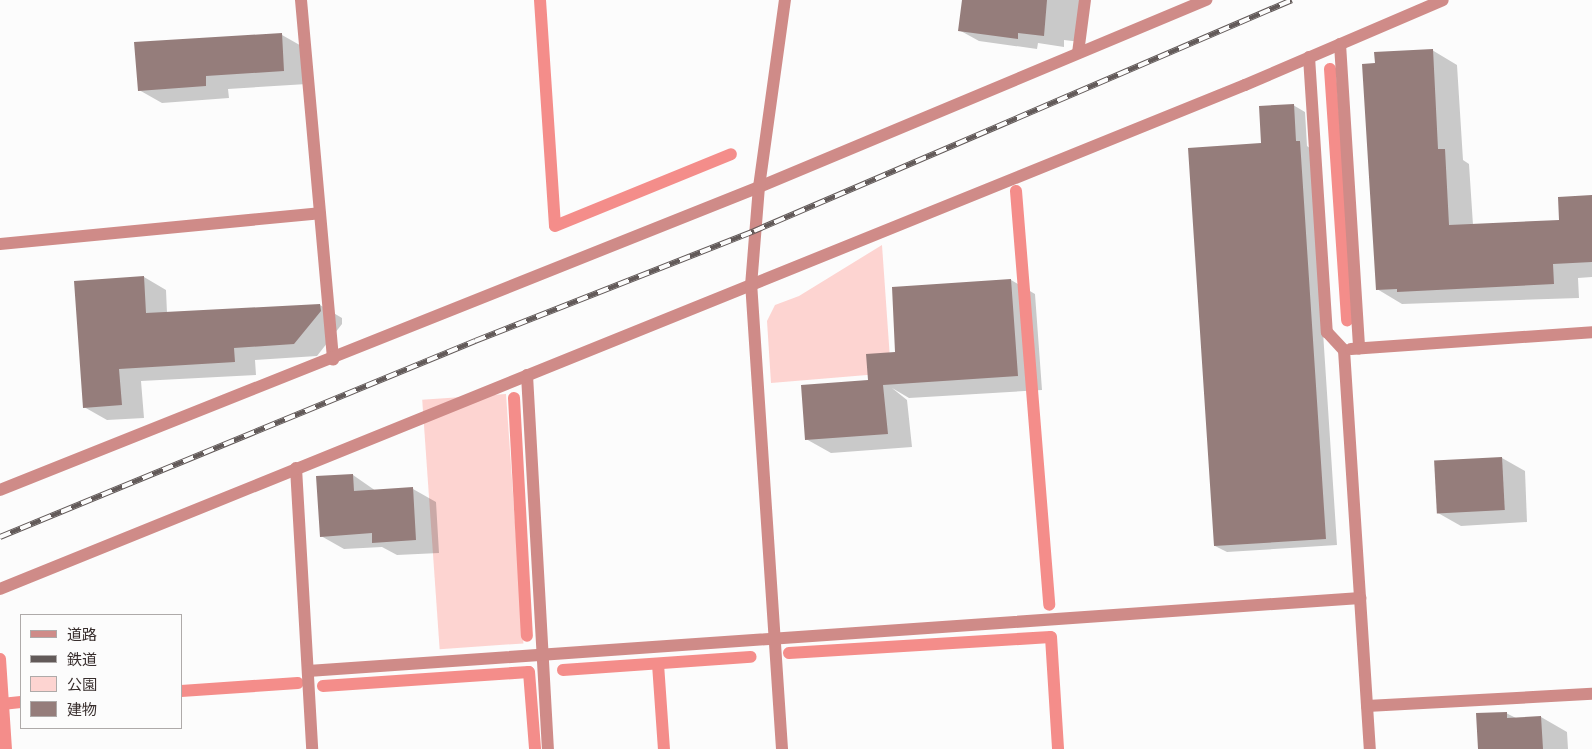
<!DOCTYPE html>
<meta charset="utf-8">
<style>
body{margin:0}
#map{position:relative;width:1592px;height:749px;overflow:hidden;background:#fcfcfc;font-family:Manrope,"Noto Sans JP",sans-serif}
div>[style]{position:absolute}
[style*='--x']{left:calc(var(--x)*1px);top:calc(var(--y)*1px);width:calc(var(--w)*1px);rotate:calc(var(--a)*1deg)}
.green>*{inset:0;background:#fdd4d1;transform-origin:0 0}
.shadow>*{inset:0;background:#0003}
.stream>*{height:12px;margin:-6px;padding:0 6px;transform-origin:6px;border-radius:6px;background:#f48d8a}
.building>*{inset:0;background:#957d7b;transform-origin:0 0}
.minor>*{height:12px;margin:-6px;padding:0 6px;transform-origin:6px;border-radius:6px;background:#cf8b88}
.rail>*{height:5.5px;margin-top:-2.75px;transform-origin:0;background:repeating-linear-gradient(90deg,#fcfcfc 0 11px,#625a59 0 22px);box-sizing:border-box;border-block:1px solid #625a59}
span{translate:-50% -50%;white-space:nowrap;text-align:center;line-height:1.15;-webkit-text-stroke:4.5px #fcfcfc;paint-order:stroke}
.legend{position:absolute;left:20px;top:614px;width:162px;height:115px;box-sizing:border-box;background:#fcfcfc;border:1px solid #aeaaa9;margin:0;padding:6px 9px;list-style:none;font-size:15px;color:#382e2d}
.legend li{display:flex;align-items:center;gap:10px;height:25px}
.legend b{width:25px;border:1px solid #aeaaa9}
</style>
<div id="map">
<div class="green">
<div style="clip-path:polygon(882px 245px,891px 373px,771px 383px,767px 321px,775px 305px,799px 296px)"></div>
<div style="left:506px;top:394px;width:250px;height:84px;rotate:86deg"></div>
</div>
<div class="shadow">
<div style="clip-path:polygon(964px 0,1079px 0,1081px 42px,1064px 40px,1064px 47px,1038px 43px,1037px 49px,979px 41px,959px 30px)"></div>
<div style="clip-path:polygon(282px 35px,305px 48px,307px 84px,228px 89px,229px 98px,162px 103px,139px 90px)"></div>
<div style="clip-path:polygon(1432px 50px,1457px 65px,1463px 160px,1469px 164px,1473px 225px,1561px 221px,1592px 196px,1592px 277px,1578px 278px,1579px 298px,1402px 304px,1377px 289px,1376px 65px)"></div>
<div style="clip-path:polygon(1293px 105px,1305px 112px,1307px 146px,1311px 149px,1337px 545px,1227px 552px,1215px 546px,1263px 144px)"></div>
<div style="clip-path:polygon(144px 277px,166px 290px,167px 313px,320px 305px,342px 318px,342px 324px,317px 356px,255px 360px,256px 375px,141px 381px,144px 418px,107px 420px,84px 407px)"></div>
<div style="clip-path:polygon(1011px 280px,1035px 294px,1042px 390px,909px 398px,892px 388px,907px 400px,912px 447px,831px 453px,806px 439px,897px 353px)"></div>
<div style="clip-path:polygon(1502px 458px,1525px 471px,1527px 522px,1461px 526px,1438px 513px)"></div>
<div style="clip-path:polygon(353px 475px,376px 491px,413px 489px,436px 502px,439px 553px,397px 555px,382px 547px,344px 549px,321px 536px)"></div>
<div style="clip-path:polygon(1506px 713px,1516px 718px,1541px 717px,1567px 732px,1568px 749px,1479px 749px)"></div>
</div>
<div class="stream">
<div style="--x:540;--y:0;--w:226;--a:86.2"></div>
<div style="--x:555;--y:226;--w:190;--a:-22.2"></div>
<div style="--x:1330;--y:69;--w:252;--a:86.1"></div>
<div style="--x:1016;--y:191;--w:415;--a:85.4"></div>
<div style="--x:514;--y:398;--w:238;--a:86.9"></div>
<div style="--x:789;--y:653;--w:262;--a:-3.5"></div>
<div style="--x:1051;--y:637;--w:112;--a:86.4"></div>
<div style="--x:0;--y:659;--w:90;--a:86.2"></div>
<div style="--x:658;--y:664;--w:85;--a:86"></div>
<div style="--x:563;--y:670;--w:188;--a:-4"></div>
<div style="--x:323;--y:686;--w:206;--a:-3.9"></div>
<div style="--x:529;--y:672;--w:77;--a:85.5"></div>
<div style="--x:181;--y:691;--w:117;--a:-3.9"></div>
<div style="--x:2;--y:704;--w:19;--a:-6"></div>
</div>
<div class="building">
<div style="clip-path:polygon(962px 0,1047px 0,1044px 36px,1018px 33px,1018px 39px,958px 31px)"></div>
<div style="clip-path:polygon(282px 33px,284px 71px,206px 76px,206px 86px,138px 91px,134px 42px)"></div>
<div style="clip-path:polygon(1433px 49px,1438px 149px,1445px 149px,1449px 225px,1559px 220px,1558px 197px,1592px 195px,1592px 262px,1553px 264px,1554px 284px,1397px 292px,1397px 289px,1376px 290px,1362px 64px,1375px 63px,1374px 52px)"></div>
<div style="clip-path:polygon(1294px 104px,1296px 141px,1300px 141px,1326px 539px,1214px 546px,1188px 148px,1261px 143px,1259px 106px)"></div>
<div style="clip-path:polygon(144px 276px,146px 313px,320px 304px,321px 311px,294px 344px,234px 348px,235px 362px,119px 369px,122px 405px,83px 408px,74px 281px)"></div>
<div style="clip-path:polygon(1011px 279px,1018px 376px,883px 385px,888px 434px,805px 440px,801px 385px,868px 380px,866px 354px,895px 352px,892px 287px)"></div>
<div style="left:1502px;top:457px;width:53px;height:68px;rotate:87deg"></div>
<div style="clip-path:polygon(353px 474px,354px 491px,413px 487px,416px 540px,372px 543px,372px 533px,320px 537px,316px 476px)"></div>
<div style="clip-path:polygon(1507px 712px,1507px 718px,1541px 716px,1543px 749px,1478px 749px,1476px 713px)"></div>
</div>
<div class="minor">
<div style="--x:301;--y:0;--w:361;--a:84.9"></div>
<div style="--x:1340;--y:44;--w:305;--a:86.4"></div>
<div style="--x:1078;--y:53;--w:53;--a:-82.5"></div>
<div style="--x:1309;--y:57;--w:276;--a:86.3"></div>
<div style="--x:1327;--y:332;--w:25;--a:47"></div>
<div style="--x:1344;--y:350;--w:400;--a:86.3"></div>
<div style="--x:0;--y:244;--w:321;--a:-5.5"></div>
<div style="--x:1351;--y:349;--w:242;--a:-4"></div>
<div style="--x:527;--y:375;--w:375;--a:86.8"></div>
<div style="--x:296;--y:468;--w:281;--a:86.7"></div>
<div style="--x:0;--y:490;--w:817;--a:-21.76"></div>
<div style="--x:759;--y:187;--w:485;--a:-22.7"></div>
<div style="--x:0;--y:589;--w:1343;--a:-22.04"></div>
<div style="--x:1245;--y:85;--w:215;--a:-23.2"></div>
<div style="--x:308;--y:671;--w:1055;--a:-3.97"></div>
<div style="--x:1367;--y:706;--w:225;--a:-3.1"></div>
<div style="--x:782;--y:749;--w:464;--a:-93.8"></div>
<div style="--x:751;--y:286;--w:99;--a:-85.4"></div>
<div style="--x:759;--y:187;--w:189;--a:-82.1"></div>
</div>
<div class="rail">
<div style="--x:0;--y:537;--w:514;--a:-22.42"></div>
<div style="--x:475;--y:341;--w:300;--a:-21.5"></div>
<div style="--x:754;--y:231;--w:585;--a:-23.24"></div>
</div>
<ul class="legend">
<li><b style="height:6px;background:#cf8b88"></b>道路</li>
<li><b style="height:6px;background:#625a59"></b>鉄道</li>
<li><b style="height:14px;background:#fdd4d1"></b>公園</li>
<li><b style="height:14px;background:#957d7b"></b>建物</li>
</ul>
</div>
